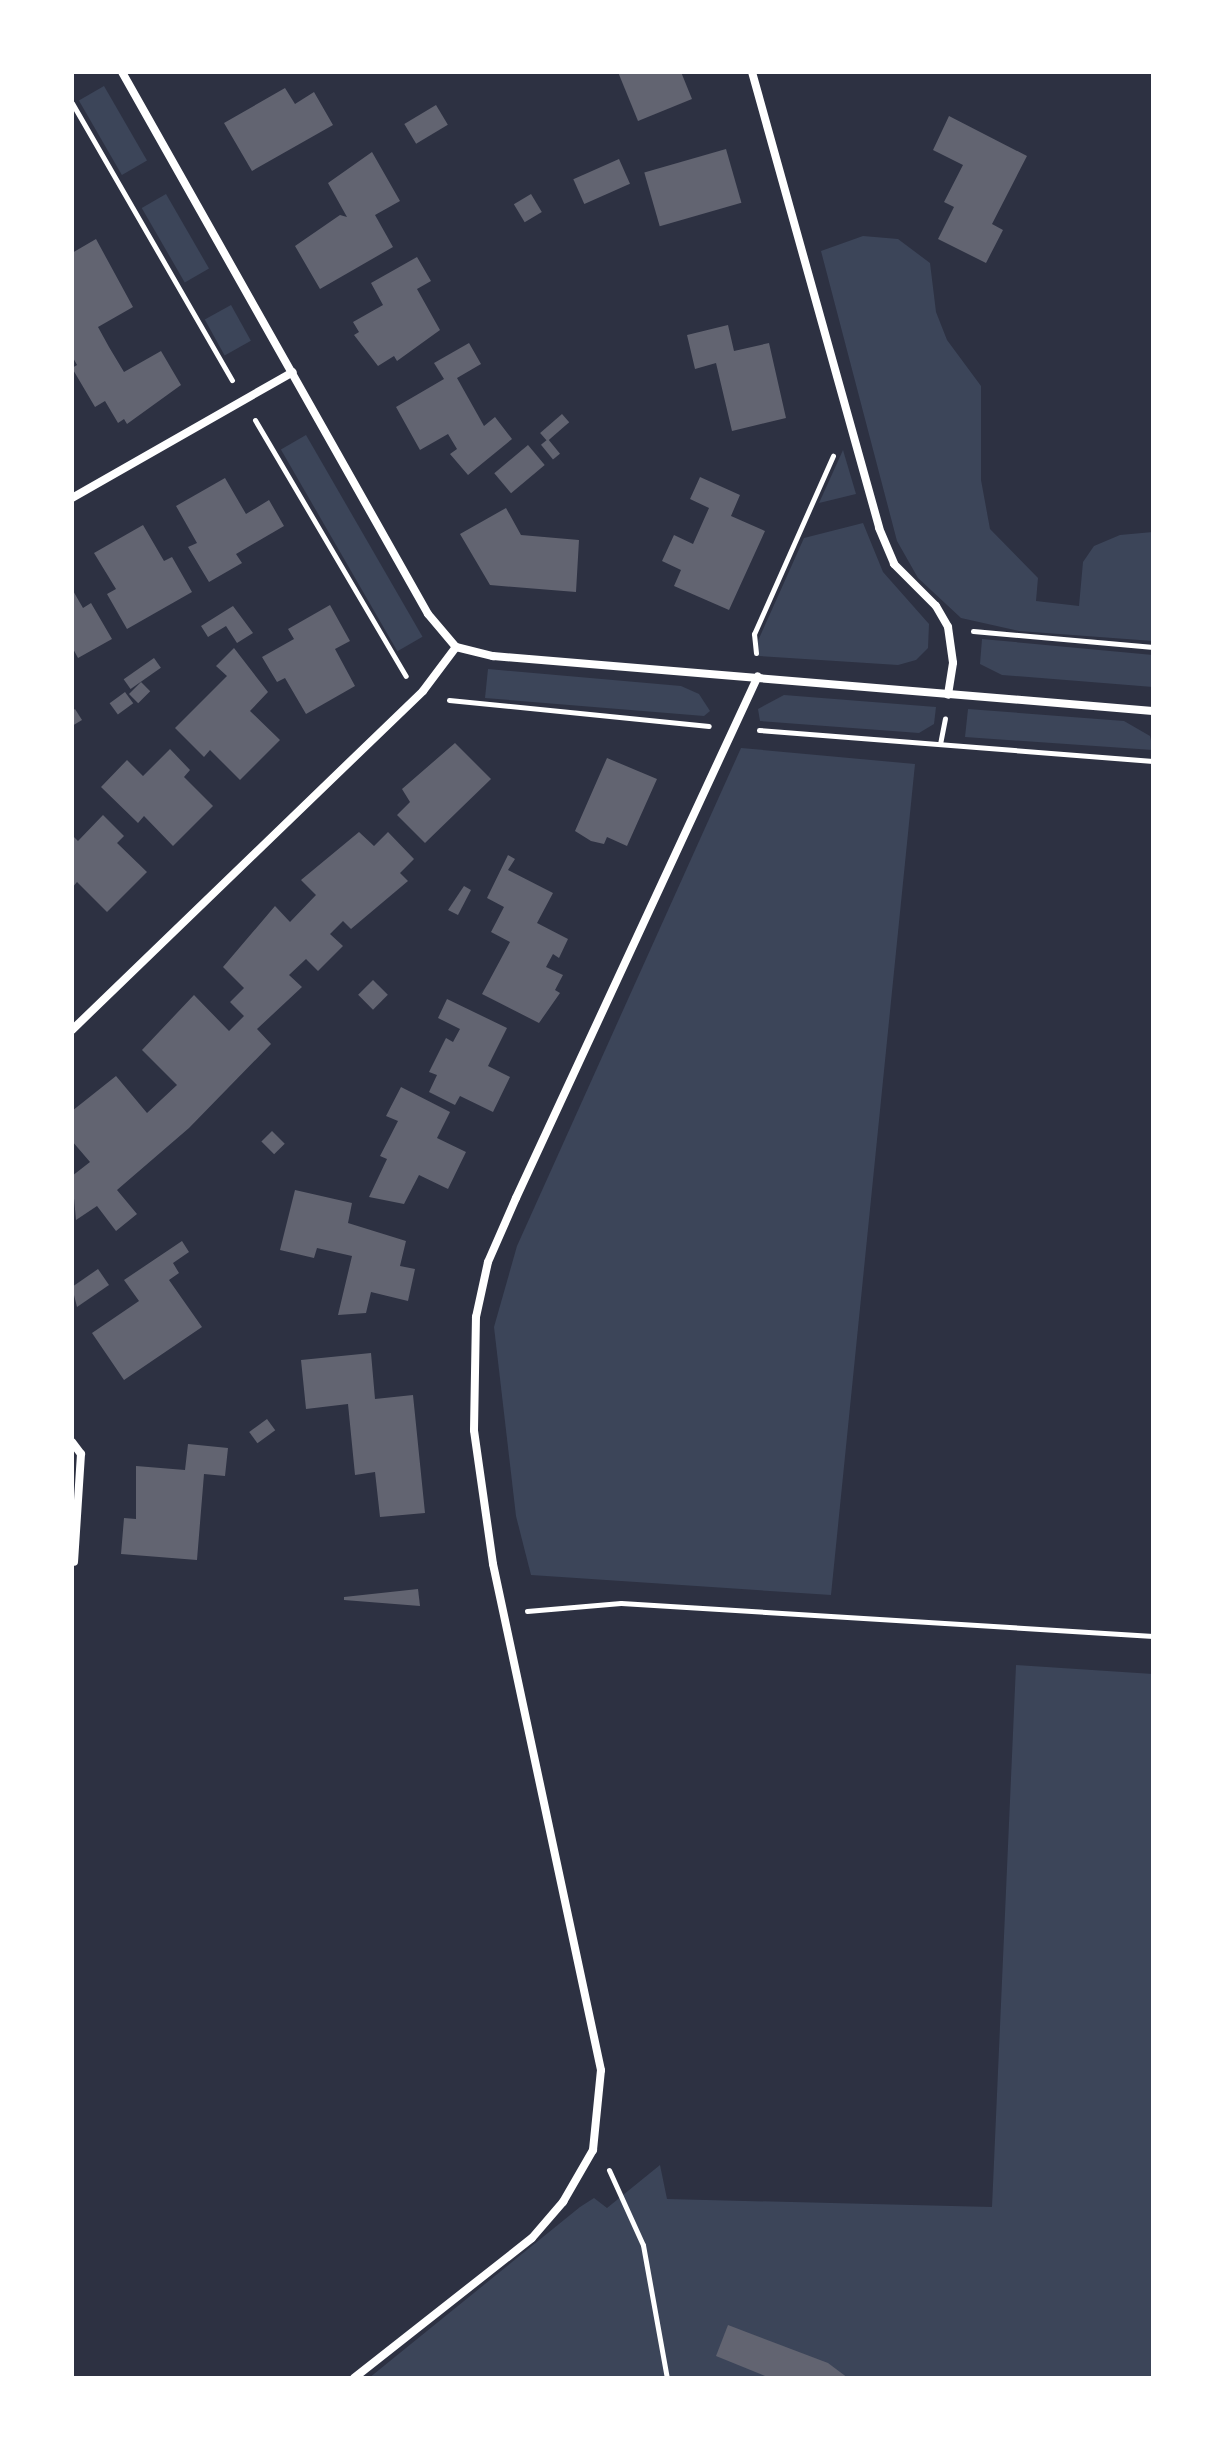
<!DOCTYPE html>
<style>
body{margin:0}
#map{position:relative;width:1225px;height:2450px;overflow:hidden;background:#2d3142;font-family:Poppins,sans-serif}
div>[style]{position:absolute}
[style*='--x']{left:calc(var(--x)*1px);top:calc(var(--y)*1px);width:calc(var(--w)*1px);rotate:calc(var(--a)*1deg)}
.green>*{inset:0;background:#3c4559;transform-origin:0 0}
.building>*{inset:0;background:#626471;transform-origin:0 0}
.path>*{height:5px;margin:-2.5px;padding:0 2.5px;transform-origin:2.5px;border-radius:2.5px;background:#fff}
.minor>*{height:8px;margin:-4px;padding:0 4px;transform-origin:4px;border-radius:4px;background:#fff}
span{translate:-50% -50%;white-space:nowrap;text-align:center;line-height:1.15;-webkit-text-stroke:7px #fff;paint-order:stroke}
.frame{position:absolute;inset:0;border:74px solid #fff;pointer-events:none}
</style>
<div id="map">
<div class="green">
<div style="left:104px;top:86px;width:86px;height:29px;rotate:60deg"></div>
<div style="left:166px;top:194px;width:86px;height:28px;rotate:60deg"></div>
<div style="clip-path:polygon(863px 236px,898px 239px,930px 263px,936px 312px,947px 340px,981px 386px,981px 480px,990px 529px,1038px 578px,1036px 601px,1079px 606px,1083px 562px,1094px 546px,1120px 535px,1153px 532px,1153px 641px,1019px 631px,961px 618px,918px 578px,897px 541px,821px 251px)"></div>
<div style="left:231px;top:305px;width:41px;height:30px;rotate:61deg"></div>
<div style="left:306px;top:435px;width:233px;height:29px;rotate:60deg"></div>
<div style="clip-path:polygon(843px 450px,856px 494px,819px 503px)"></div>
<div style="clip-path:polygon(863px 523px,883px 572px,929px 624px,928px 648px,916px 660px,898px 665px,759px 656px,757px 643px,804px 538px)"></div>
<div style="clip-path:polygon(982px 639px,1153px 655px,1153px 687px,1002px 675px,980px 664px)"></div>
<div style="clip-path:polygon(488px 669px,681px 686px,699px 694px,710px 711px,704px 716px,485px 698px)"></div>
<div style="clip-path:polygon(784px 695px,936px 707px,934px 724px,919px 733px,760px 721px,758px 709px)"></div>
<div style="clip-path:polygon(968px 709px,1124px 721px,1150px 736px,1153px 750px,965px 737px)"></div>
<div style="clip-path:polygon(741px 748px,915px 764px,831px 1595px,531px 1575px,516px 1516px,494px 1327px,517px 1246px)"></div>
<div style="clip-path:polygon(1016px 1665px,1153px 1674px,1153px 2378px,369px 2378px,580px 2207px,594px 2198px,607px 2208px,660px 2165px,667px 2199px,992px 2207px)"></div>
</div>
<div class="building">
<div style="clip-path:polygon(618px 72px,681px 72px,692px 99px,638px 121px)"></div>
<div style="clip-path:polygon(285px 88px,295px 104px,314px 92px,333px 125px,252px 171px,224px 123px)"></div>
<div style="left:436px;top:105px;width:23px;height:37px;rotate:59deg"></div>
<div style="clip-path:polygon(949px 116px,1027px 156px,992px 224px,1003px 230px,986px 263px,938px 239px,954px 207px,944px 202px,963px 165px,933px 150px)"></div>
<div style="left:726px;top:149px;width:56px;height:85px;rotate:74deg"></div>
<div style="clip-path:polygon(372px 152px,400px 201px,375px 215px,393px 247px,320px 289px,295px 246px,340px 215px,347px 217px,328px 183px)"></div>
<div style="left:619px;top:159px;width:27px;height:50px;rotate:66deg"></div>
<div style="left:531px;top:194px;width:21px;height:20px;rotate:59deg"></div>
<div style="clip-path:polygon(96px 239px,133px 307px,98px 327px,109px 347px,124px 372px,161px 351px,181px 385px,127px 424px,124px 419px,118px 423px,105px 401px,95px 407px,72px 368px,77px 365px,72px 356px,72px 253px)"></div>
<div style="clip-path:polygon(417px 257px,431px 281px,417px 289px,440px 330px,397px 361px,394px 356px,378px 366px,354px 335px,359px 332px,353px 322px,383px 305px,371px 283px)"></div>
<div style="clip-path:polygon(728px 325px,734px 351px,769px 343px,786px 418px,732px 431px,716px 363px,695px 369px,687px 335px)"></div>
<div style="clip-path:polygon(469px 343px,481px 364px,457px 378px,484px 426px,495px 417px,512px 439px,468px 475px,450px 454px,457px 449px,448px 434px,420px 450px,396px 407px,444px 379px,434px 363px)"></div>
<div style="left:562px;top:414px;width:11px;height:29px;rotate:49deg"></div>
<div style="left:548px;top:439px;width:19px;height:9px;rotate:51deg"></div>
<div style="left:528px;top:445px;width:26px;height:44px;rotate:50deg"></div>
<div style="clip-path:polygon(700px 477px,740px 495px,731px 516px,765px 531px,729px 610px,674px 586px,681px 570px,662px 561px,674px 535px,693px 544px,709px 508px,690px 499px)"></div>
<div style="clip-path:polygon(225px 478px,246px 514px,269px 500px,284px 526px,236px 554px,242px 563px,209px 582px,188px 547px,197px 543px,176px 506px)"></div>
<div style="clip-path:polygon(506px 508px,521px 535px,579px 540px,576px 592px,490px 585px,460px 534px)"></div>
<div style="clip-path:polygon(143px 525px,164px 561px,172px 557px,192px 592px,127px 629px,107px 594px,116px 589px,94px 553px)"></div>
<div style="clip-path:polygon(72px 589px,83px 608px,91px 603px,112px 639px,78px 658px,72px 647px)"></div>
<div style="clip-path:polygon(330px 605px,350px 641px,335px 649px,355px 686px,306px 714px,285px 678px,277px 682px,262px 657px,294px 639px,288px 629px)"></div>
<div style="clip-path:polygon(233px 606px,253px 633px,237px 643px,226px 626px,208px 637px,201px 626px)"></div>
<div style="clip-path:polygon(234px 648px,268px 692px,250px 711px,280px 740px,240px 780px,210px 750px,204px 757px,175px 728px,227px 676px,216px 666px)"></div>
<div style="left:154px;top:658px;width:12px;height:37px;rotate:55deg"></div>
<div style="left:141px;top:682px;width:13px;height:17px;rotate:45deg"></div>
<div style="left:125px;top:692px;width:14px;height:19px;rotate:54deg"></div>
<div style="clip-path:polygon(75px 709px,82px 720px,72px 726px,72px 711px)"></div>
<div style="clip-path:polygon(455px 743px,491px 779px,425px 843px,397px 815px,410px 802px,402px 789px)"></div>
<div style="clip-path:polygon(170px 749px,190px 770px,184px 777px,213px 806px,173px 846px,144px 816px,138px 823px,101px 787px,127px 760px,143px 776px)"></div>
<div style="clip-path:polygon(607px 758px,657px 779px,627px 846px,607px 837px,604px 844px,591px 841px,575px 831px)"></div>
<div style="clip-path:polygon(103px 815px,124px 836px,117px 843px,147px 872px,107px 912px,77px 882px,72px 888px,72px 835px,78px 841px)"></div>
<div style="clip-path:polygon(359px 832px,374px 846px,388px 832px,414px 859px,400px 873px,408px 881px,351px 929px,343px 921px,330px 934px,343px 946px,318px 971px,306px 959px,289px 975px,302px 987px,257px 1029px,271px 1044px,189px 1128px,117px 1190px,137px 1214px,116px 1231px,97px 1206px,76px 1220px,72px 1176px,90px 1162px,72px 1141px,72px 1111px,116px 1076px,147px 1113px,177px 1085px,142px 1050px,194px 995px,229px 1031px,244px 1016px,230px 1002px,244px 988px,223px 967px,275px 906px,290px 922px,316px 895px,301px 880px)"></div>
<div style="clip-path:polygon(508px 855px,515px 859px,508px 870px,553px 893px,537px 923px,568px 939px,559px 958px,553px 954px,546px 967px,563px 975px,555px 990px,560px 993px,539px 1023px,482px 994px,510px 942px,491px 932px,504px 907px,487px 898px)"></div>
<div style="clip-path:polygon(464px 886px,471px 890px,458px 915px,448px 910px)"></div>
<div style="left:373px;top:980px;width:21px;height:21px;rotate:45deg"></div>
<div style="clip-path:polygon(447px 999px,507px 1028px,488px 1066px,510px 1077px,493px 1112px,460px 1096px,455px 1105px,429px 1092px,437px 1075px,429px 1072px,446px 1038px,453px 1042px,460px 1029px,438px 1018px)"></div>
<div style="clip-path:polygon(401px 1087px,450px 1112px,437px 1138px,466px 1152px,448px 1189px,419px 1175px,404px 1204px,369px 1197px,387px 1159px,380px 1156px,398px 1121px,386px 1116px)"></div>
<div style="left:272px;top:1131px;width:18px;height:15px;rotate:45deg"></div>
<div style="clip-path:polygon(295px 1190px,352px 1203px,348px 1223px,406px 1241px,400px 1266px,415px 1269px,408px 1301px,371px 1292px,366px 1313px,338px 1315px,352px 1256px,317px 1248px,314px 1258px,280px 1250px)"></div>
<div style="clip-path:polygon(182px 1241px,189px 1252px,173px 1263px,179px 1273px,169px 1280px,202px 1327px,124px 1380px,92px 1333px,139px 1301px,124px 1280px)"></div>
<div style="clip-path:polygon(98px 1269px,109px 1285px,77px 1307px,72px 1287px)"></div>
<div style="clip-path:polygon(371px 1353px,375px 1399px,413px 1395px,425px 1513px,380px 1517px,375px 1472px,355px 1475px,348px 1404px,306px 1409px,301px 1360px)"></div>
<div style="left:267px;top:1419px;width:14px;height:22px;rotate:54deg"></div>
<div style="clip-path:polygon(188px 1444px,228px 1448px,225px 1476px,204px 1474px,197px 1560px,121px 1554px,124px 1518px,136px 1519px,136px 1466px,185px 1470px)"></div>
<div style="clip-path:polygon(418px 1589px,420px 1606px,344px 1600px,344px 1597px)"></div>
<div style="clip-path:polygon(728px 2325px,828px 2363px,848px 2378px,770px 2378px,716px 2356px)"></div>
</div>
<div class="path">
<div style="--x:72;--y:103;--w:320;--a:60"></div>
<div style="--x:255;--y:420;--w:297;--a:59.5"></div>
<div style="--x:973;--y:631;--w:181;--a:5.1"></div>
<div style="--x:756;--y:653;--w:19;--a:-96"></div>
<div style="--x:754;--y:634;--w:195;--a:-66.1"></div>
<div style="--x:449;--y:700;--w:261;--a:5.7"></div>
<div style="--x:759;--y:730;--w:395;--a:4.5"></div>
<div style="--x:940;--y:744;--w:26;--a:-79"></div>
<div style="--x:527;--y:1611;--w:94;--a:-4.9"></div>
<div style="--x:621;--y:1603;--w:533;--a:3.55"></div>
<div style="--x:609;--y:2170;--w:82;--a:65.6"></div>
<div style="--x:643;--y:2245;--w:135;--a:79.8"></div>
</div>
<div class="minor">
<div style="--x:122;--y:72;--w:622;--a:60.55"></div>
<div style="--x:428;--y:614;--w:43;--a:49.7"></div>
<div style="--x:456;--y:647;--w:38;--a:14"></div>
<div style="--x:493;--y:656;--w:662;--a:4.76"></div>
<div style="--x:752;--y:72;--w:473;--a:74.4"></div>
<div style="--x:879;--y:528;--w:39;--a:67"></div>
<div style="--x:894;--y:564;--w:59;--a:45"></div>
<div style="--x:936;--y:606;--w:24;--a:60"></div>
<div style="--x:948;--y:627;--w:36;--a:82"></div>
<div style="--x:953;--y:663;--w:32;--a:99"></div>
<div style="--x:72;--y:498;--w:254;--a:-29.7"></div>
<div style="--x:72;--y:1030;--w:488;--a:-44"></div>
<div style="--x:423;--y:691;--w:55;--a:-53.1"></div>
<div style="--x:72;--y:1442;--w:15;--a:53"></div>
<div style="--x:81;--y:1454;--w:108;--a:93.7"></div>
<div style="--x:354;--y:2378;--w:226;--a:-38.2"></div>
<div style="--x:532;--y:2238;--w:48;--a:-49.3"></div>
<div style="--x:563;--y:2202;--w:60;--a:-60"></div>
<div style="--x:593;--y:2150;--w:80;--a:-84.3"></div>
<div style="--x:601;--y:2070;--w:517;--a:-102.05"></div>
<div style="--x:493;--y:1564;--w:135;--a:-98.1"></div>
<div style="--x:474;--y:1430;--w:113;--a:-89"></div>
<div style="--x:476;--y:1317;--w:56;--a:-77.7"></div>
<div style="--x:488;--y:1262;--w:70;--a:-66.4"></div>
<div style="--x:516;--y:1198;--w:575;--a:-65.13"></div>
</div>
<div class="frame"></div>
</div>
